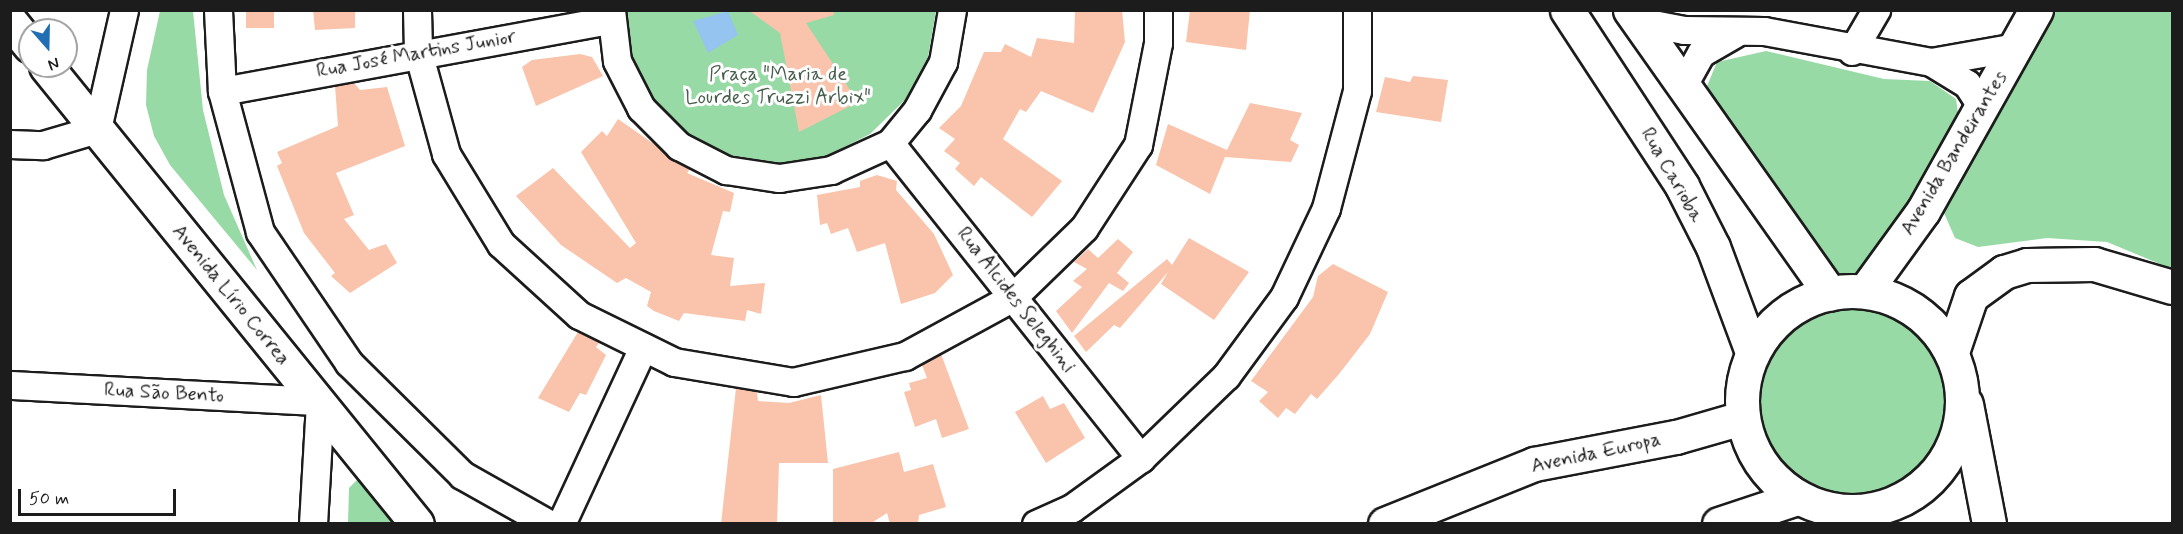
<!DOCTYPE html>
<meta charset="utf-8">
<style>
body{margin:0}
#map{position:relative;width:2183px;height:534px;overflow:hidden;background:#fff;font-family:Mynerve,sans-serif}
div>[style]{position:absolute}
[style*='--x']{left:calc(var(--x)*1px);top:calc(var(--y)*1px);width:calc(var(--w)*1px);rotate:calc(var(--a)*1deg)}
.green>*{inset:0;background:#98daa5}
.round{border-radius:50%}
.water>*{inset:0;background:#96c4f1}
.building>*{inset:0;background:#f9c4ab;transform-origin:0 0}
.roads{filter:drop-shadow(2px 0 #1c1c1c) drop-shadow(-2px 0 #1c1c1c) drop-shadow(0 2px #1c1c1c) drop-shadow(0 -2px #1c1c1c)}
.minor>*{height:27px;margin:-13.5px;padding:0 13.5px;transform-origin:13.5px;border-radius:13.5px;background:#fff}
.major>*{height:33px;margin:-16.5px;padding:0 16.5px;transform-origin:16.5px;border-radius:16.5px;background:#fff}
.major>.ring{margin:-16.5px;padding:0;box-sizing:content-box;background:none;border:33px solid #fff;border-radius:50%}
span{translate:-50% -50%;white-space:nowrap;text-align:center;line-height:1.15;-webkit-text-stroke:6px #fff;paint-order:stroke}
.street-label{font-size:20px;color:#1c1c1c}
.park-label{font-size:20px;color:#475e4c}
.frame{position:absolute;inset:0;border:12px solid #1c1c1c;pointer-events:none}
.north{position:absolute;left:18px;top:18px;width:60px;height:60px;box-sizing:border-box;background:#fff;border:2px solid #a4a4a4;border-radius:50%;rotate:160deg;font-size:16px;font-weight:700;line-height:24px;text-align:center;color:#1c1c1c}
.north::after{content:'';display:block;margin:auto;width:21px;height:27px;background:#1f6fb2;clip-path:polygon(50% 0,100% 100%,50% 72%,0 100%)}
.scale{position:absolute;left:18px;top:489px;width:158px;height:27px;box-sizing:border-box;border:3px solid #1c1c1c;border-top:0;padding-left:8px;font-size:18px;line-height:21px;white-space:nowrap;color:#1c1c1c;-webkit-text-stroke:4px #fff;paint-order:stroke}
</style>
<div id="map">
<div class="green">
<div style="clip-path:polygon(625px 10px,936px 11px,928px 57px,905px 100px,870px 134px,827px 156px,779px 163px,730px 155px,687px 133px,653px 98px,631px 55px)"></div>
<div style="clip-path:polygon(160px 11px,193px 11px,203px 110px,224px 195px,257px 270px,170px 165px,154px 136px,146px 105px,147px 70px)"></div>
<div style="clip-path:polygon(2053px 11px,2172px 11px,2172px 269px,2107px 242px,2047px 238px,1978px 247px,1955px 238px,1944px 213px)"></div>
<div style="clip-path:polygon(1766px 51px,1884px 79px,1930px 81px,1956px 99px,1959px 120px,1873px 268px,1864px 274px,1834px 274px,1705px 91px,1717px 62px)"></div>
<div class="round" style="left:1751px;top:301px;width:200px;height:200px"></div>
<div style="clip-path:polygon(361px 476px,405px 524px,348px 524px,349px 488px)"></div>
</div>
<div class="water">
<div style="clip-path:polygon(728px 11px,738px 35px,708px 53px,693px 21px)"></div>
</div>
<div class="building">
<div style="left:246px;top:10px;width:28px;height:18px"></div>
<div style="clip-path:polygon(313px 10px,355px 10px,355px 28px,315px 30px)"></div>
<div style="clip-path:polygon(748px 10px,833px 10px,834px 15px,806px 23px,858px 102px,799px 132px,780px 33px)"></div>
<div style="clip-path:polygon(1075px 10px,1122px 10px,1125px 42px,1093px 113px,1041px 91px,1026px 112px,1020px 109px,1003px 139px,1062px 181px,1032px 217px,981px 177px,974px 186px,955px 169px,960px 163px,944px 151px,955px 139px,939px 128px,961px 106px,984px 52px,1001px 52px,1005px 44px,1031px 57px,1037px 38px,1074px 43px)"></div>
<div style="clip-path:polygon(1190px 10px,1250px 10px,1246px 50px,1186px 42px)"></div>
<div style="clip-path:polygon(580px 54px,592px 57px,603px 76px,536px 106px,522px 67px,532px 60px)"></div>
<div style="clip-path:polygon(1413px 76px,1448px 80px,1441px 122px,1376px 112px,1385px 77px,1410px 82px)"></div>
<div style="clip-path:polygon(354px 83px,360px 90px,387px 87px,405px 146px,336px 173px,354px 215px,344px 219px,369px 250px,386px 244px,397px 263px,350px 293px,331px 276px,335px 273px,304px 233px,277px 166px,282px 163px,277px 152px,338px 126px,335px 86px)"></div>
<div style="clip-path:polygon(1250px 103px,1302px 113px,1290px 140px,1299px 145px,1291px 162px,1225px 157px,1210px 194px,1156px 165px,1168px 124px,1227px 150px)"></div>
<div style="clip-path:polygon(618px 119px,690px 169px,687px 173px,734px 193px,730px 212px,723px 211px,711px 255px,734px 258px,730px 286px,765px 283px,761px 314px,747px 310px,745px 321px,684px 313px,679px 321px,654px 311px,647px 306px,651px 292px,626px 278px,617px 283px,561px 245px,516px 196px,553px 168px,630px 248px,636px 243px,581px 152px,602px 131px,607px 136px)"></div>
<div style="clip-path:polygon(877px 175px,897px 181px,896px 190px,934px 234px,953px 275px,935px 293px,901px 304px,885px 243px,857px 252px,848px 228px,831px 234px,827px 223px,820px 225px,817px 195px,860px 187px,860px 181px)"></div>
<div style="clip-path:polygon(1189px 238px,1249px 272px,1214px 320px,1161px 284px,1168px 272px,1120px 328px,1114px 325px,1086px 352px,1074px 336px,1167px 259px,1172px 265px)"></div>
<div style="clip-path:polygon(1118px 239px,1133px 252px,1117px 273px,1129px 283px,1123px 291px,1109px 283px,1072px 333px,1056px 311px,1082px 287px,1073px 281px,1087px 269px,1074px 262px,1088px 249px,1098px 258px)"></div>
<div style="clip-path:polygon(1333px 264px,1388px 292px,1370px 334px,1339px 374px,1317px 399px,1311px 394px,1295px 414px,1286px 408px,1278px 418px,1259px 401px,1268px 392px,1251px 381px,1313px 297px,1318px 276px)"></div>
<div style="clip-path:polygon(578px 332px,599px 343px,596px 347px,606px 355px,586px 395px,580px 393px,569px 412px,538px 398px)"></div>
<div style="clip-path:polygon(941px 354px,969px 429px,942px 438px,936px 419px,915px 427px,904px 392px,911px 390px,909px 383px,927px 378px,922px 365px)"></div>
<div style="clip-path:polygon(736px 388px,757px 392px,758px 401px,789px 403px,821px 395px,828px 463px,779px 463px,777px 524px,721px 524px)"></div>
<div style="clip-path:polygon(1043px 396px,1050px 409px,1064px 403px,1085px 438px,1046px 463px,1015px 412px)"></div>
<div style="clip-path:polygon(899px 452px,904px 472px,933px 464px,946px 507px,919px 515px,918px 524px,890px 524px,887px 513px,870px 524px,833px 524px,833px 469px)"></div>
</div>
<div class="roads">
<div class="minor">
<div style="--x:218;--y:10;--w:81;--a:87.2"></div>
<div style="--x:222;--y:91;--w:146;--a:74.9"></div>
<div style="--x:260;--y:232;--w:158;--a:55.8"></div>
<div style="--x:349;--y:363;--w:159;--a:44.7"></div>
<div style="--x:462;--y:475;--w:100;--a:29.4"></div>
<div style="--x:417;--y:10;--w:42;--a:88.6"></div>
<div style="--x:418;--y:52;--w:106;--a:74.6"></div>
<div style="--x:446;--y:154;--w:105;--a:58.6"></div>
<div style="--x:501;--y:244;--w:105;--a:42.3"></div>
<div style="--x:579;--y:315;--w:106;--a:26.3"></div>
<div style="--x:674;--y:362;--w:121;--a:9.5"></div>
<div style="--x:793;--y:382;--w:115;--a:-13.1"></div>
<div style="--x:905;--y:356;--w:123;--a:-28.6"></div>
<div style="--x:1013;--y:297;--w:99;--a:-44.2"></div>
<div style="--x:1084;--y:228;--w:99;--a:-57"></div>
<div style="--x:1138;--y:145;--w:104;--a:-78.9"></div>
<div style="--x:1158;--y:43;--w:33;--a:-90"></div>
<div style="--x:611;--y:10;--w:51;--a:83.3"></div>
<div style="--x:617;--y:61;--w:53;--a:62.9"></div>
<div style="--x:641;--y:108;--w:54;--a:45"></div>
<div style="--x:679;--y:146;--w:53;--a:27.1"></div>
<div style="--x:726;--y:170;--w:54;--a:8.6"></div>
<div style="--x:779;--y:178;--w:53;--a:-8.7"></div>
<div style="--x:831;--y:170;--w:65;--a:-24.6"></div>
<div style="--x:890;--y:143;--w:43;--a:-50.7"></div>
<div style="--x:917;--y:110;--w:55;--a:-61.6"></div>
<div style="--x:943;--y:62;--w:53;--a:-80.2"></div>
<div style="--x:1637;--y:21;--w:48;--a:10.8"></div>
<div style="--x:1684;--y:30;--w:80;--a:0.7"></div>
<div style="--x:1764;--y:31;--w:170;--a:10.5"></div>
<div style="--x:1931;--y:62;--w:86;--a:-10"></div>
<div style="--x:1852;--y:51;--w:48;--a:-59.7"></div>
<div style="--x:1931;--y:62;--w:42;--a:31.4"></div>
<div style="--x:1967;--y:84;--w:27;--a:57"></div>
<div style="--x:222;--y:91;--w:394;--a:-10.4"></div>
<div style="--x:1687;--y:91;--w:13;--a:-90"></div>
<div style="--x:1687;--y:78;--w:29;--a:-61"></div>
<div style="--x:1701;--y:53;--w:39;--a:-30"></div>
<div style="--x:890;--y:143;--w:403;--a:51.5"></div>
<div style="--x:10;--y:144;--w:33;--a:2"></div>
<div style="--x:43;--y:145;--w:56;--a:-16.5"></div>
<div style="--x:97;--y:129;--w:122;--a:-77.2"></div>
<div style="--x:10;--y:385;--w:307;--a:3"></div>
<div style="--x:313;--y:524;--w:120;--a:-86.7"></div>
<div style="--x:561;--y:524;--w:195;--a:-65.1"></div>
<div style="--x:1036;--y:524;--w:39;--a:-24"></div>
<div style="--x:1072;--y:508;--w:85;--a:-35.9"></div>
<div style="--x:1141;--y:458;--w:118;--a:-44"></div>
<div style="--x:1226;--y:376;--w:98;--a:-53.7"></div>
<div style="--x:1284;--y:297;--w:98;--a:-64.7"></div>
<div style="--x:1326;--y:208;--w:121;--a:-75.2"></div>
<div style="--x:1357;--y:91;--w:81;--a:-90"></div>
</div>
<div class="major">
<div style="--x:1567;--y:10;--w:210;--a:56.8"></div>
<div style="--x:1682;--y:186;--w:68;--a:63.1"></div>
<div style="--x:1713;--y:247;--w:112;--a:69.6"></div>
<div style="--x:1630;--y:10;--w:347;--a:54.8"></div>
<div style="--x:10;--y:21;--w:32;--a:51"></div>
<div style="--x:46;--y:66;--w:589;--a:50.99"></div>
<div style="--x:1865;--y:291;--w:99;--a:-54.1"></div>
<div style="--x:1923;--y:211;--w:231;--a:-60.7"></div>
<div class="ring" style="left:1742px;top:291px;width:187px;height:187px"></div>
<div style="--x:1952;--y:352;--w:59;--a:-71.3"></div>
<div style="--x:1971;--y:296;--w:41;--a:-36"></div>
<div style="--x:2004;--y:272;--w:24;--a:-17"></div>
<div style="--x:2027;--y:265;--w:67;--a:-0.9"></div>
<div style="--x:2094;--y:264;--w:81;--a:16.4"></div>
<div style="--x:1966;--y:404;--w:122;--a:79.1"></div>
<div style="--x:1385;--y:524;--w:161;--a:-21.9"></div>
<div style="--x:1534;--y:464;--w:145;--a:-10.8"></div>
<div style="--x:1676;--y:437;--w:69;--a:-16.1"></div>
<div style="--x:1719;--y:524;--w:82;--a:-18.4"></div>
</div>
</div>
<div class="street-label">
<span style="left:416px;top:54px;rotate:-10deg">Rua José Martins Junior</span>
<span style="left:1954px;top:153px;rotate:-59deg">Avenida Bandeirantes</span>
<span style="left:1672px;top:175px;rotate:60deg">Rua Carioba</span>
<span style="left:231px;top:295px;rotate:51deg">Avenida Lírio Correa</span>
<span style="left:1016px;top:300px;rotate:52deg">Rua Alcides Seleghini</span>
<span style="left:164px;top:393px;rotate:3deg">Rua São Bento</span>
<span style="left:1596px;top:453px;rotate:-12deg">Avenida Europa</span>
</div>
<div class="park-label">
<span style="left:778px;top:86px">Praça "Maria de<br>Lourdes Truzzi Arbix"</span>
</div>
<div class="frame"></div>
<div class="north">N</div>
<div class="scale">50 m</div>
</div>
